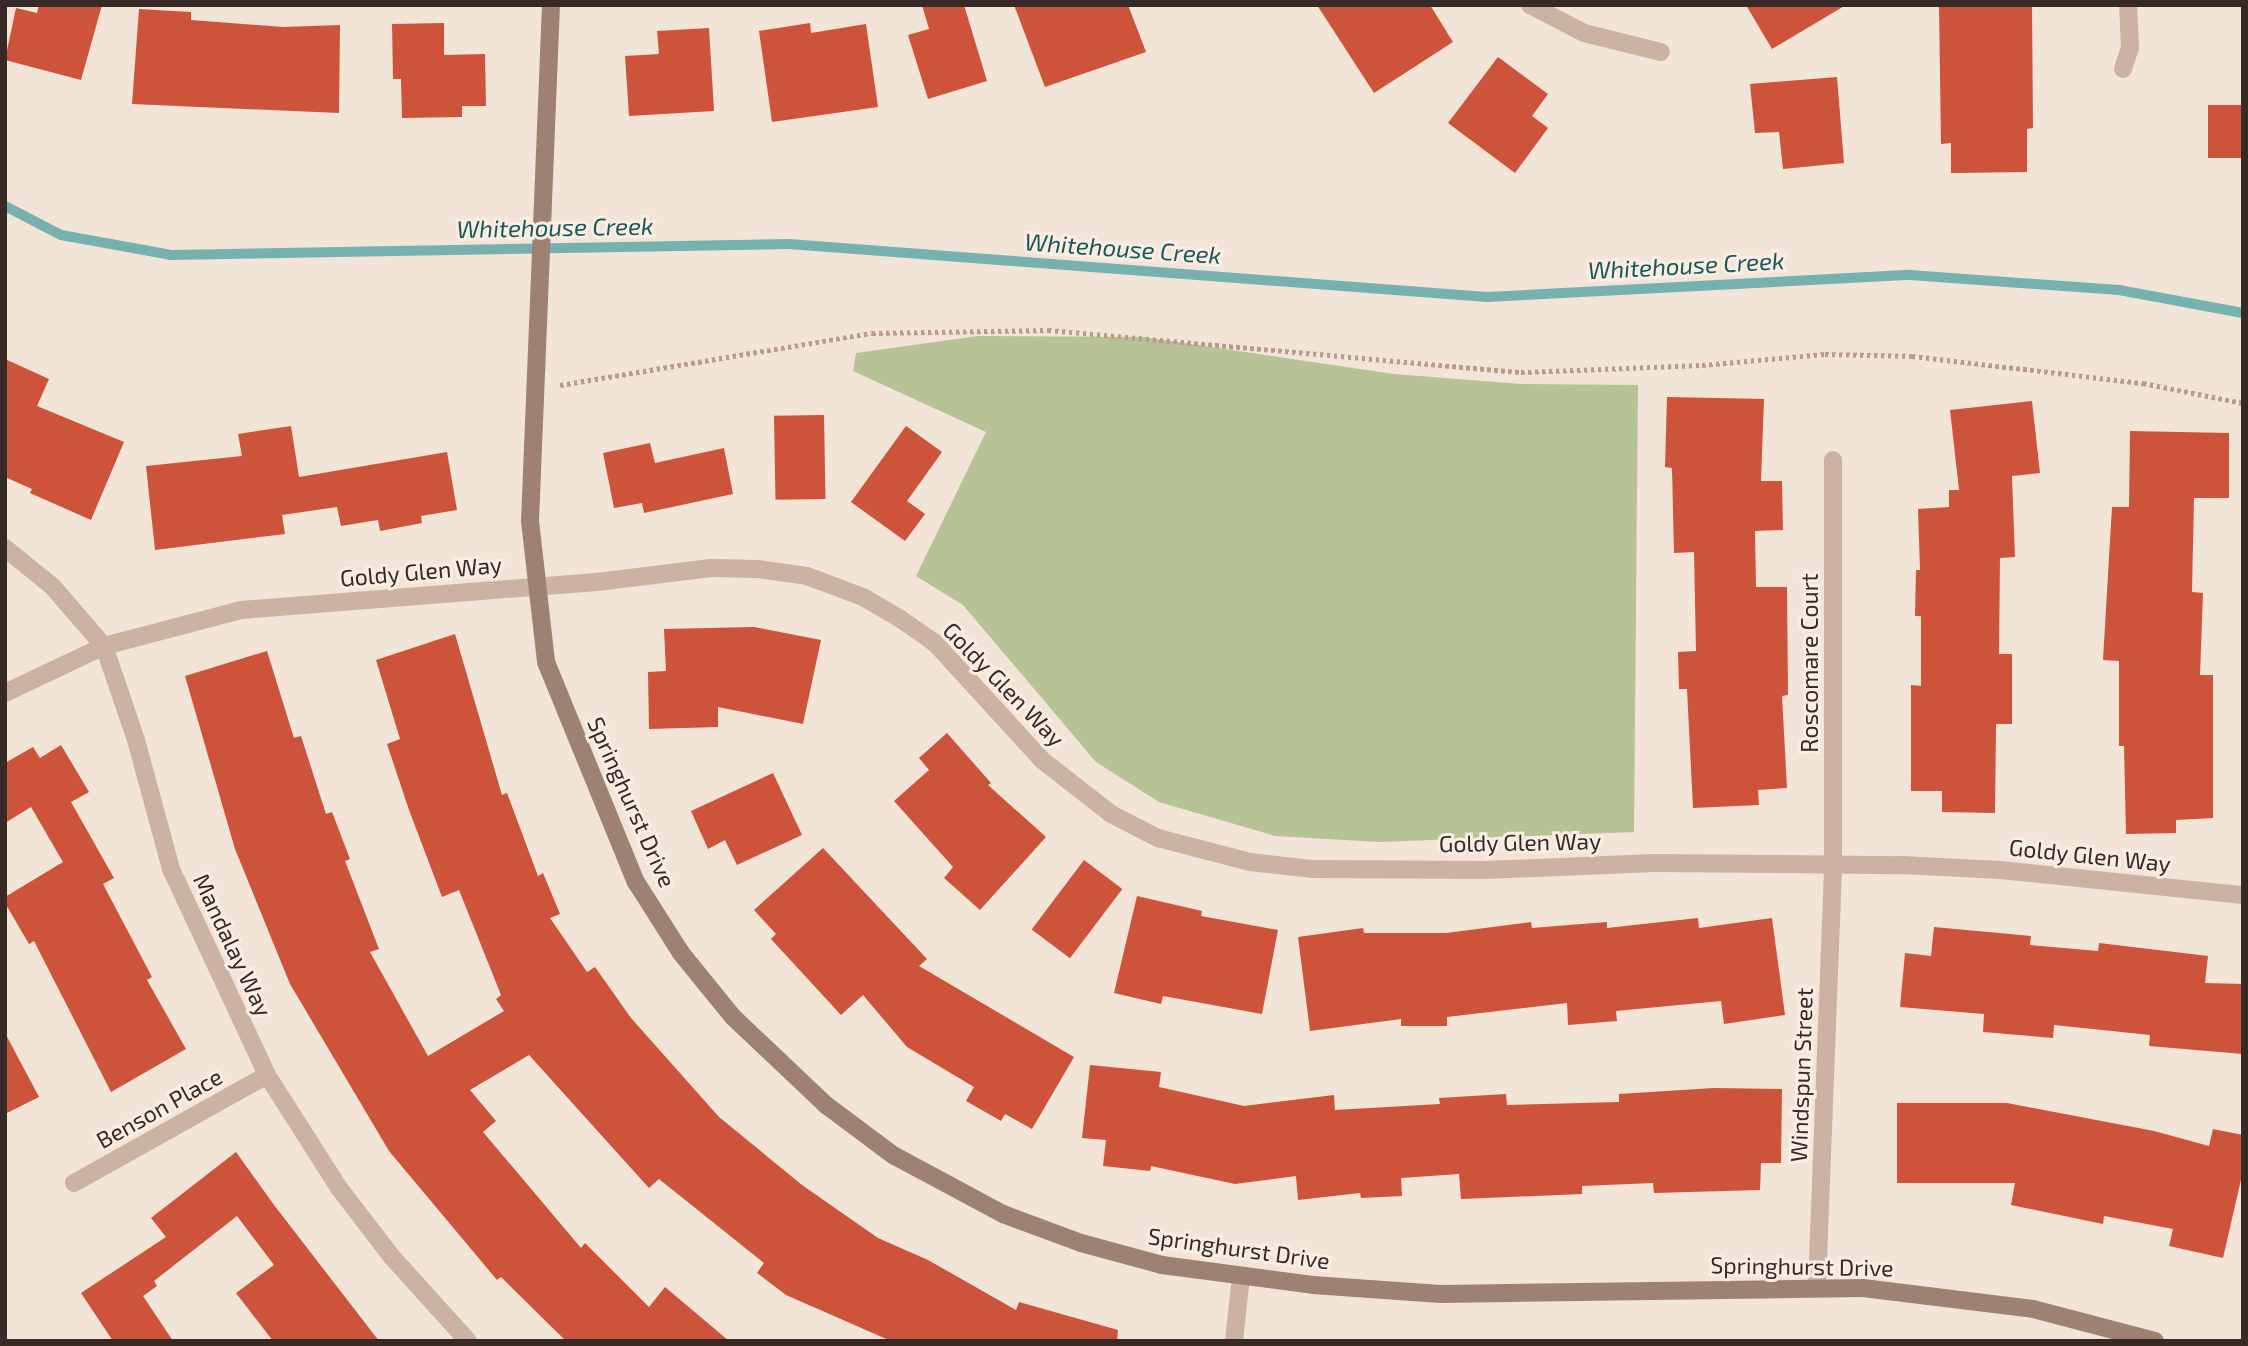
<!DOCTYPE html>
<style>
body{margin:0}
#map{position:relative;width:2248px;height:1346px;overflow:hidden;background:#f3e4d8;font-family:"Exo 2",sans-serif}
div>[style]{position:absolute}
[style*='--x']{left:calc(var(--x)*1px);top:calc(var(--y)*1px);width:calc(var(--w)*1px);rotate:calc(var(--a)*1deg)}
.green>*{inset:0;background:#b7c297}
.stream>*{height:10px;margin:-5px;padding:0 5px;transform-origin:5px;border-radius:5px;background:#75b1af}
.building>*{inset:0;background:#cd533b;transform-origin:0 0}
.path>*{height:4.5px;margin-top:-2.25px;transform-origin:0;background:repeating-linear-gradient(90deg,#b79c8d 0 3.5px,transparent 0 7px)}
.street>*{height:18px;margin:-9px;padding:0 9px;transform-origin:9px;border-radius:9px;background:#cbb2a3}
.secondary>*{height:18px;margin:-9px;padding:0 9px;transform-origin:9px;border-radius:9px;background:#9f8174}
span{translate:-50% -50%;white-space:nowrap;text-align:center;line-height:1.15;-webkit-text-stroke:6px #faeee4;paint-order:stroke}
.street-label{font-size:23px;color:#362926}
.water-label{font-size:24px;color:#195959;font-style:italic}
.frame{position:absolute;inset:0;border:7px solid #362926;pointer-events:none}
</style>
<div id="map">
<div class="green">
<div style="clip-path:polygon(978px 336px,1144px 337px,1394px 374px,1521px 384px,1638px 385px,1634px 832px,1380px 842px,1275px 836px,1159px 802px,1096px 762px,963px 605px,916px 576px,986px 432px,853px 371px,856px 353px)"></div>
</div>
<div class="stream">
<div style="--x:5;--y:206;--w:63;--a:27.4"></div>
<div style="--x:61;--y:235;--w:112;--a:10.3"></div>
<div style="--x:171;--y:255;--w:618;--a:-1.02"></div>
<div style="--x:789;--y:244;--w:700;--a:4.34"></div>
<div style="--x:1487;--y:297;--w:424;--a:-3"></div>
<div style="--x:1910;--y:275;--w:210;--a:4.1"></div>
<div style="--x:2119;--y:290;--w:126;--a:10.5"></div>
</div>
<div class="building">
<div style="clip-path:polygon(39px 5px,102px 5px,81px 80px,5px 60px,16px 8px,37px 13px)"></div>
<div style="clip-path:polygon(922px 5px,964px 5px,987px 81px,928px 99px,908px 35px,929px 29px)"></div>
<div style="clip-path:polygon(1014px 5px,1128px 5px,1146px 52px,1045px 87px)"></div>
<div style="clip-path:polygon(1317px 5px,1430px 5px,1453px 42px,1374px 93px)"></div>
<div style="clip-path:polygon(1746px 5px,1846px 5px,1772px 49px)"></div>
<div style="clip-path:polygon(1939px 5px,2032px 5px,2033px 128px,2027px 129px,2027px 172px,1951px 173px,1951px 143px,1941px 144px)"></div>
<div style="clip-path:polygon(139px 9px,191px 12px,191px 20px,283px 27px,340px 25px,339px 113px,132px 104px)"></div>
<div style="clip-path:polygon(444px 23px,444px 55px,485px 54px,486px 106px,462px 106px,462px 117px,402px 118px,401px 79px,393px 79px,392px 24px)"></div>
<div style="clip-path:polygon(810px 23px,811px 33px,866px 24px,878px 107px,772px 122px,759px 31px)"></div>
<div style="clip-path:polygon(709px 28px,714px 111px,629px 116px,625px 56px,659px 54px,657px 31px)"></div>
<div style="clip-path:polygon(1498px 57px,1548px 94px,1532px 116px,1548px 128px,1515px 173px,1448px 123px)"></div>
<div style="clip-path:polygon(1837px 77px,1844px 163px,1783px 169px,1779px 132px,1755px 133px,1750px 84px)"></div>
<div style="left:2243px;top:105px;width:53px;height:35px;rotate:90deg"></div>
<div style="clip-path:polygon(5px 359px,49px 379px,37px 406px,124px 442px,91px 520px,30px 493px,32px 489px,5px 477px)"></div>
<div style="clip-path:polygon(1667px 397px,1764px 399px,1761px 481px,1782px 481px,1783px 530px,1755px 531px,1756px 587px,1787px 587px,1788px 695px,1782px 696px,1787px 788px,1758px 790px,1759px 805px,1693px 808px,1687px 689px,1679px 689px,1678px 652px,1696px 651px,1694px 552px,1674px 553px,1672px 468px,1665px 467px)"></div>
<div style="clip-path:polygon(2032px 401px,2040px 473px,2012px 476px,2015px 557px,2000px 558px,1999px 654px,2012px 654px,2012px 724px,1996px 724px,1995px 813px,1942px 812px,1942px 791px,1911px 791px,1911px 685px,1921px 686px,1921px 616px,1915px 616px,1916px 570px,1920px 570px,1918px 509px,1949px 507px,1949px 490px,1959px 490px,1950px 410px)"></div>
<div style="left:824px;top:415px;width:84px;height:50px;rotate:89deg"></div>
<div style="clip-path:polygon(291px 426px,299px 477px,447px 452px,457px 510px,421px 516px,422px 523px,380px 531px,378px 520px,341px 526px,337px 507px,282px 515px,285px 534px,155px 550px,146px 466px,242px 456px,238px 434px)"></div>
<div style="clip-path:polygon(906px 426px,942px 452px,907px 501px,925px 514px,905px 541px,851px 502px)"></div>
<div style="clip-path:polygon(2130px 431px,2229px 433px,2229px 498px,2194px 498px,2192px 592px,2203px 593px,2200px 675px,2213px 675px,2213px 818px,2176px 820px,2176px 833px,2126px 834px,2124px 746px,2119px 746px,2119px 661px,2103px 660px,2112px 507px,2129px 507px)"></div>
<div style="clip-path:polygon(650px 443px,655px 463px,724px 448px,733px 494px,644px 513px,642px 503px,614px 508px,603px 453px)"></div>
<div style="clip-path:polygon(754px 627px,821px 640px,803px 724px,718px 707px,718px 727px,649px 729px,648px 672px,666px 671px,664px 629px)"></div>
<div style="clip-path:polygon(455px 634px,502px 795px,507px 793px,538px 876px,543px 873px,560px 914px,550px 918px,587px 972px,595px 967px,631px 1018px,719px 1117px,802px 1185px,878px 1238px,928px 1260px,1016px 1310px,1019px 1302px,1118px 1330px,1117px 1341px,891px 1341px,786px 1295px,757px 1273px,764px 1263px,659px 1179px,649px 1188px,529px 1055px,470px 1090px,496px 1121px,483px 1132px,581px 1248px,585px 1243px,649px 1307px,665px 1287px,729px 1341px,566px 1341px,501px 1277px,497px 1280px,389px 1151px,290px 984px,235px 849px,185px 676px,267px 651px,294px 738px,301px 736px,326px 814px,332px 812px,350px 859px,345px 861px,379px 949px,370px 952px,428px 1056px,504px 1011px,496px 999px,501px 995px,459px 890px,442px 897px,409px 810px,387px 744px,400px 739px,376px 660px)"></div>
<div style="clip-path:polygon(947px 733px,991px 783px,988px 785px,1046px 837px,980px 910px,944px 878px,953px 867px,894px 801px,929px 770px,919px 758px)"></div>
<div style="clip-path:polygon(61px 745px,89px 792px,71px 802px,114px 878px,103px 884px,152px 977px,147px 980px,186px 1049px,111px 1092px,34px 941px,29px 944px,5px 903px,5px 897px,63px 862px,31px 807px,5px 823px,5px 763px,33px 747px,40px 758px)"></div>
<div style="clip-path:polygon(773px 773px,802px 835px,737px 865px,725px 840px,708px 849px,691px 811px)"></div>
<div style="clip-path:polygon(823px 848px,927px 959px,919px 966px,1074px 1057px,1032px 1129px,1005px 1114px,1001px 1121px,966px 1101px,974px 1087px,907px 1047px,863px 995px,841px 1015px,771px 939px,776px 934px,754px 910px)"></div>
<div style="left:1084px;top:860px;width:48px;height:87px;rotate:37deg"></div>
<div style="clip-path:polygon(1137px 896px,1202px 911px,1201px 916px,1278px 930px,1262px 1014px,1163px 996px,1161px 1004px,1114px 993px)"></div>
<div style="clip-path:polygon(1698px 918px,1699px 928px,1772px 918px,1785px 1015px,1724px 1024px,1721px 1001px,1616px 1011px,1617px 1021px,1568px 1025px,1567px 1003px,1447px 1017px,1447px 1026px,1401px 1026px,1401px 1019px,1310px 1031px,1298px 937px,1363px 928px,1364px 933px,1446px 933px,1531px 922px,1532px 928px,1607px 922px,1607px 928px)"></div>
<div style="clip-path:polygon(1934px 927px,2031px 936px,2030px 945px,2098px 951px,2099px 943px,2208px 956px,2205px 983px,2243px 984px,2243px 1054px,2149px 1046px,2150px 1035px,2054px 1025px,2053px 1038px,1983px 1032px,1984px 1014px,1900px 1007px,1905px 953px,1931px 956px)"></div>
<div style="clip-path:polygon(5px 1033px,39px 1097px,5px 1114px)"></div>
<div style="clip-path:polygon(1090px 1065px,1161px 1072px,1159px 1087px,1244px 1106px,1334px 1095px,1335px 1110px,1440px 1104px,1439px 1098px,1506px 1094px,1507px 1105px,1619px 1102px,1619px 1094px,1714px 1088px,1782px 1089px,1781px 1163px,1761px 1163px,1760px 1190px,1654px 1193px,1653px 1183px,1582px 1186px,1582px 1194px,1461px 1199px,1459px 1174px,1401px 1178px,1402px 1196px,1361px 1198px,1360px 1193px,1298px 1200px,1296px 1176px,1235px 1184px,1151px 1166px,1150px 1171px,1103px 1166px,1106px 1140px,1082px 1138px)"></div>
<div style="clip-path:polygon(1897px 1103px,2007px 1103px,2154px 1131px,2209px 1146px,2213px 1129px,2243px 1135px,2243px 1171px,2223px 1258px,2169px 1246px,2173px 1229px,2104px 1216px,2103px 1224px,2011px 1205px,2015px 1183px,1897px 1183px)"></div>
<div style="clip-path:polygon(236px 1152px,274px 1205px,379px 1341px,273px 1341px,236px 1293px,274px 1265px,237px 1216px,154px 1281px,157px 1286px,143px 1296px,173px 1341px,113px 1341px,81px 1293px,166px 1237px,151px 1218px)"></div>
</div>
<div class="path">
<div style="--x:560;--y:385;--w:316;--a:-9.5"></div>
<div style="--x:872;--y:333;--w:176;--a:-1"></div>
<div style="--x:1048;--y:330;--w:475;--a:5.1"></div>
<div style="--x:1521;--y:372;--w:181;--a:-2.2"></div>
<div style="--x:1702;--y:365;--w:123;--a:-5.1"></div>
<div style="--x:1825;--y:354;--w:87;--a:1.3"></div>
<div style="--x:1912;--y:356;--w:233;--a:6.7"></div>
<div style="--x:2143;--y:383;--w:102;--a:11.3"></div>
</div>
<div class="street">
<div style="--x:1530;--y:5;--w:61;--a:27.4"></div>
<div style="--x:1584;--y:33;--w:79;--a:13.9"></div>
<div style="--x:2123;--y:69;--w:23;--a:-72"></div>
<div style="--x:2130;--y:47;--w:42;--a:-92.7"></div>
<div style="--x:5;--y:548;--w:62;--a:39.1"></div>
<div style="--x:53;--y:587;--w:78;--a:49.2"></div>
<div style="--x:104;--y:646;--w:99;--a:71.2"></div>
<div style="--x:136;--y:740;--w:134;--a:74.8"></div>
<div style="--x:171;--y:869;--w:227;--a:65"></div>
<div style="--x:267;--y:1075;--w:134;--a:57.5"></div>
<div style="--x:339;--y:1188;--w:87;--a:52.5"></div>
<div style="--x:392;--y:1257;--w:113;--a:47.9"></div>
<div style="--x:5;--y:693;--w:110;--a:-25.4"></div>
<div style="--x:104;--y:646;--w:142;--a:-14.7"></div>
<div style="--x:241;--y:610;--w:357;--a:-4.5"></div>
<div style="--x:597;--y:582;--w:115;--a:-7"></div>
<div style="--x:711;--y:568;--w:47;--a:1.2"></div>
<div style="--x:758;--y:569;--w:49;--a:8.1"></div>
<div style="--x:807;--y:576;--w:60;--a:20.6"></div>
<div style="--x:863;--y:597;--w:45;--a:30.5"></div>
<div style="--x:902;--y:620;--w:39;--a:35"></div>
<div style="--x:934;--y:642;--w:160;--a:47.5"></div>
<div style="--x:1042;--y:760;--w:88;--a:38"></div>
<div style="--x:1111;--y:814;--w:53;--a:27.1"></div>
<div style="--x:1158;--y:838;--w:95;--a:14.6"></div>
<div style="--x:1250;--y:862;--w:62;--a:6.4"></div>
<div style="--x:1312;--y:869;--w:174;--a:0.3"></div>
<div style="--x:1486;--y:870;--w:168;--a:-2.4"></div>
<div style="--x:1654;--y:863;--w:248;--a:0.5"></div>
<div style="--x:1902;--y:865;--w:98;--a:2.9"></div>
<div style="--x:2000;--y:870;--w:244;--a:5.9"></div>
<div style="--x:74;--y:1183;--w:221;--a:-29.2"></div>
<div style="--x:1817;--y:1286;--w:420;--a:-87.8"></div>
<div style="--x:1833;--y:866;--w:406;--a:-90"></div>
<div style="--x:1234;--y:1341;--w:64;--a:-83.8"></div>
</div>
<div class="secondary">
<div style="--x:551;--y:5;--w:516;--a:92.33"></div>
<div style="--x:530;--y:521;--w:142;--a:83.5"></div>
<div style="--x:546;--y:662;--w:238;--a:67.8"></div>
<div style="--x:636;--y:882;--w:84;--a:57.6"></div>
<div style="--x:681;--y:953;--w:82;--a:50.9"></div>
<div style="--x:733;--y:1017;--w:128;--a:43.4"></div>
<div style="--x:826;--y:1105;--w:84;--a:36.7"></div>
<div style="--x:893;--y:1155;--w:125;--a:28.2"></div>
<div style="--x:1003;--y:1214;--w:83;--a:20.4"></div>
<div style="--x:1081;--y:1243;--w:84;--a:15.2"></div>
<div style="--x:1162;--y:1265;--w:152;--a:7.5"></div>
<div style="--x:1313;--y:1285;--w:128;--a:4"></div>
<div style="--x:1441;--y:1294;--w:422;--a:-0.8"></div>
<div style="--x:1863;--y:1288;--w:171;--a:7"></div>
<div style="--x:2033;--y:1309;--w:126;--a:14.7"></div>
</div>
<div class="street-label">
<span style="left:421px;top:571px;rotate:-5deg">Goldy Glen Way</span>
<span style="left:1809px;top:663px;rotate:-90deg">Roscomare Court</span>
<span style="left:1004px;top:684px;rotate:46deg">Goldy Glen Way</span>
<span style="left:632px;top:802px;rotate:66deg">Springhurst Drive</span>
<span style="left:1520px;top:842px;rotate:-1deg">Goldy Glen Way</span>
<span style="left:2090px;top:855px;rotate:6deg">Goldy Glen Way</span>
<span style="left:233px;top:945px;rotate:65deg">Mandalay Way</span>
<span style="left:1801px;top:1075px;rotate:-88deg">Windspun Street</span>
<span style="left:159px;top:1108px;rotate:-29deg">Benson Place</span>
<span style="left:1239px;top:1248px;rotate:8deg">Springhurst Drive</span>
<span style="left:1802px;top:1266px;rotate:1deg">Springhurst Drive</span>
</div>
<div class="water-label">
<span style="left:555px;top:227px;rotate:-1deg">Whitehouse Creek</span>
<span style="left:1123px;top:248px;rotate:4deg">Whitehouse Creek</span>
<span style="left:1686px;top:265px;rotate:-3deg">Whitehouse Creek</span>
</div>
<div class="frame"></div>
</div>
